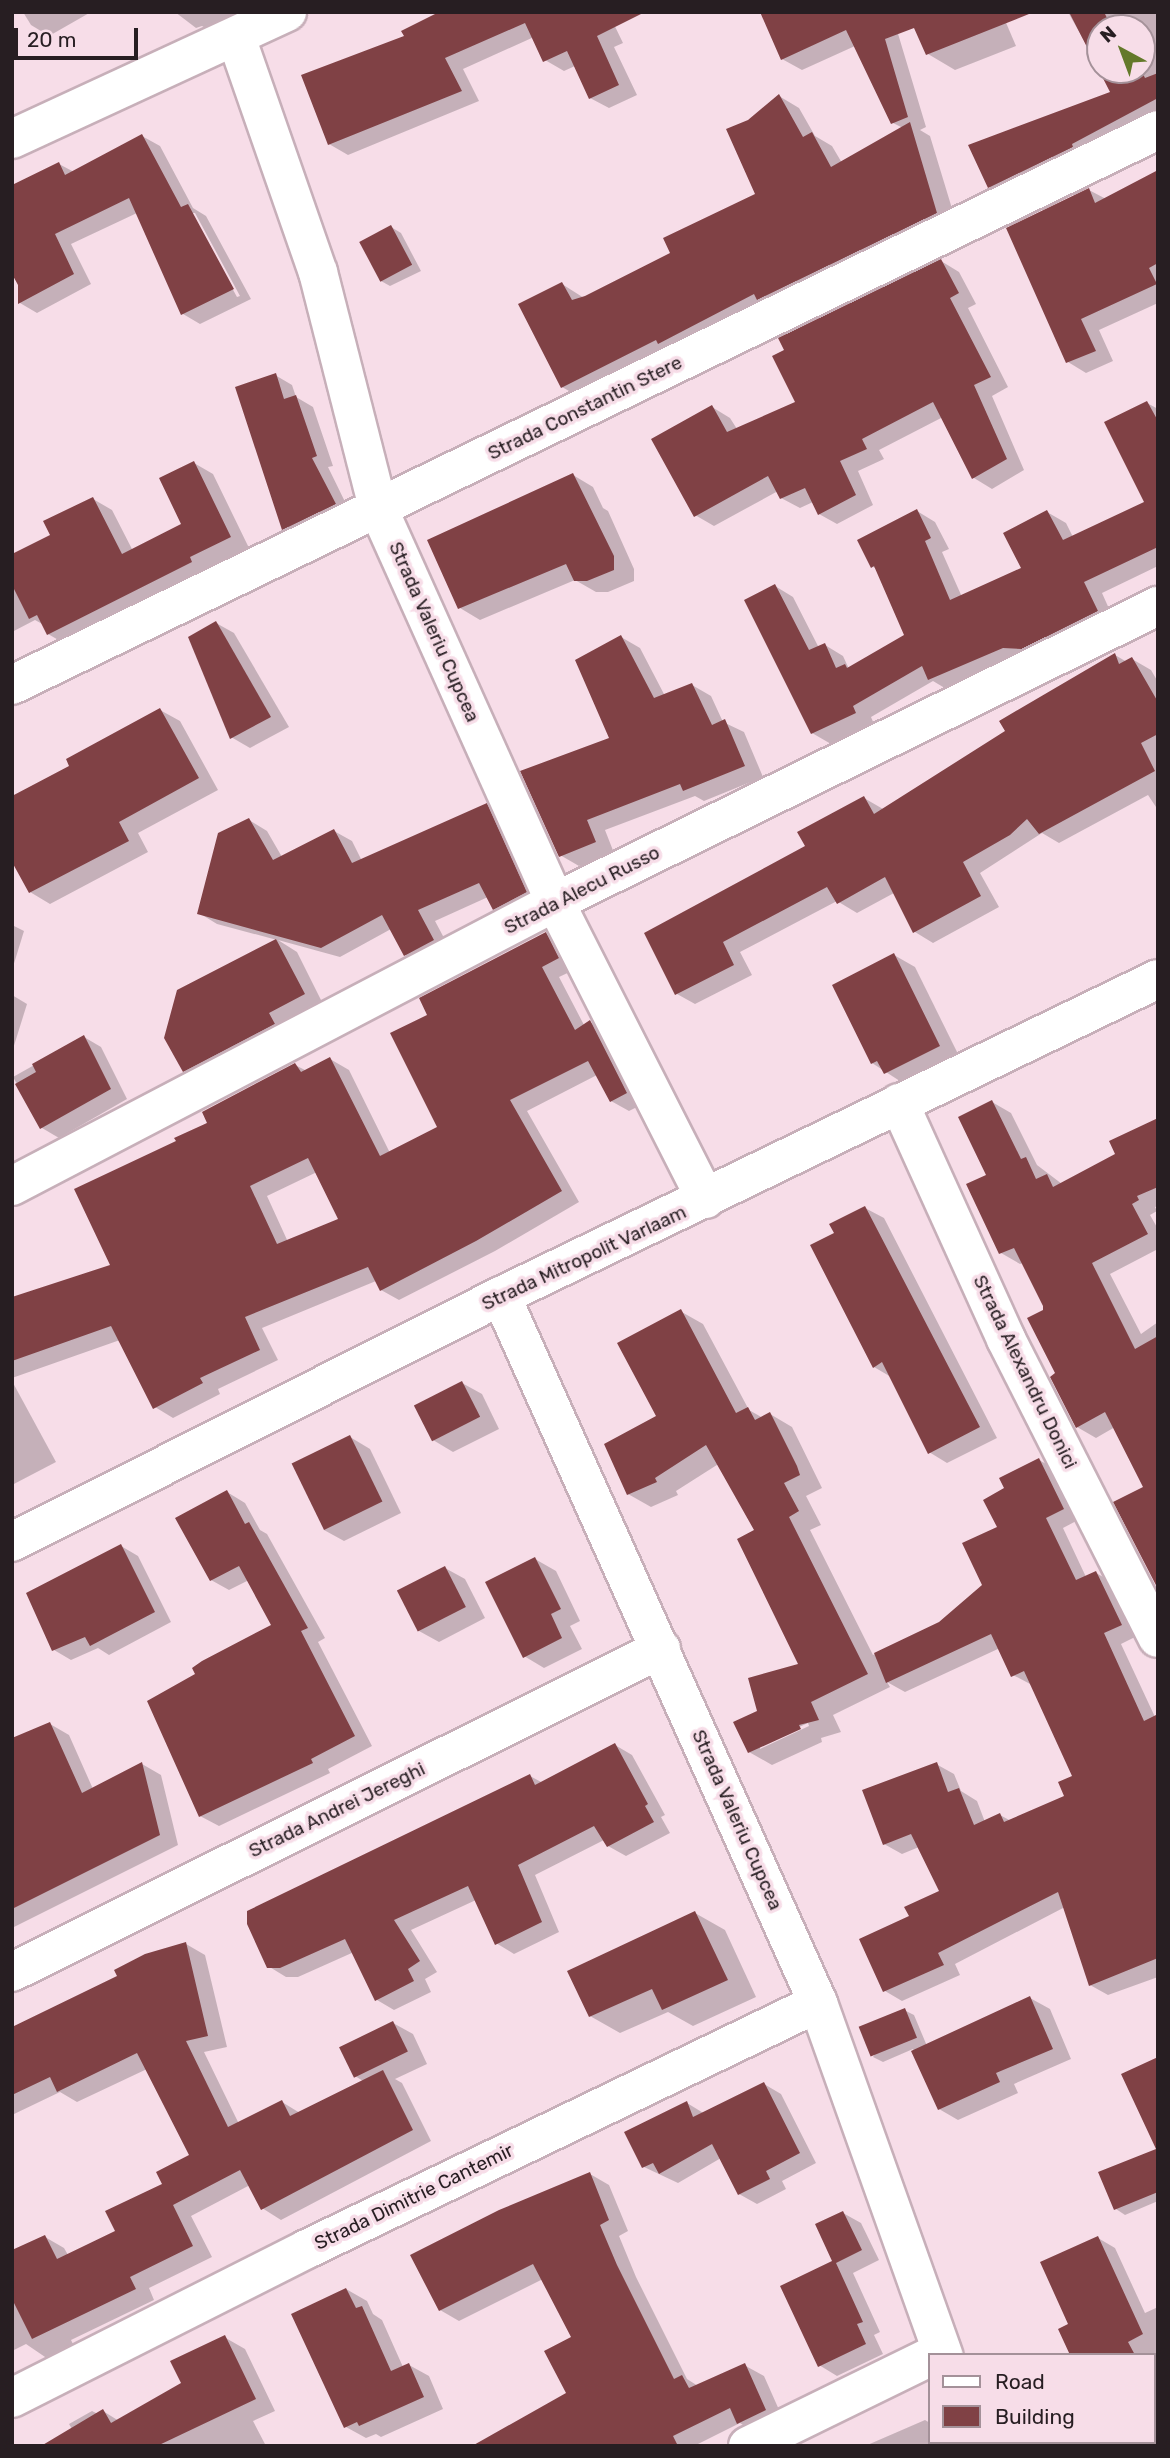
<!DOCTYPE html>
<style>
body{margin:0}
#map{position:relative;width:1170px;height:2458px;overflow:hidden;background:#f7dde8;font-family:Rubik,sans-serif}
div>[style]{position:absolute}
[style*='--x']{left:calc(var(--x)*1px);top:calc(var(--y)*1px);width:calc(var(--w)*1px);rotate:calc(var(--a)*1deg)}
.shadow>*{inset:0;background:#0003}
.building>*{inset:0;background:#804145;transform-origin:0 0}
.roads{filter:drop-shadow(2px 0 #c7afb9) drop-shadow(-2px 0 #c7afb9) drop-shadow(0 2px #c7afb9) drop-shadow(0 -2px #c7afb9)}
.minor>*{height:38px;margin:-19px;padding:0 19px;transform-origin:19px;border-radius:19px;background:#fff}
span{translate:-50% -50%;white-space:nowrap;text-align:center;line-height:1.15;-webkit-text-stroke:7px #f7dde8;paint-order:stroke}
.street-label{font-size:19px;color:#271e22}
.frame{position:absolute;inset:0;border:14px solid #271e22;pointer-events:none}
.legend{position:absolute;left:928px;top:2353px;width:228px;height:91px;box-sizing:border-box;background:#f7dde8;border:2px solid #a49199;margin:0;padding:9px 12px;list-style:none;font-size:21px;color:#271e22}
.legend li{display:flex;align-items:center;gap:14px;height:35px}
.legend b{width:35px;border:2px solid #a49199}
.north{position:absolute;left:1086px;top:14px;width:70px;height:70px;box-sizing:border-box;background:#f7dde8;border:2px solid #a49199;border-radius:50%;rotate:319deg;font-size:19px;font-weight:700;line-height:28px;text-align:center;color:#271e22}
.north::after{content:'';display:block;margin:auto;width:24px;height:32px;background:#64792a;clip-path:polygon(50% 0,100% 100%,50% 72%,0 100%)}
.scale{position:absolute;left:14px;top:28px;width:124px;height:32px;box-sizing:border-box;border:4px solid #271e22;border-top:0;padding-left:9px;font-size:21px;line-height:24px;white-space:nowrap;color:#271e22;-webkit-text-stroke:5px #f7dde8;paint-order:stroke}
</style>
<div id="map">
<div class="shadow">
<div style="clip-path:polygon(23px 12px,91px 12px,49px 36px,31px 25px)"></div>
<div style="clip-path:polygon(175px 12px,278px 12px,221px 37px,202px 26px,196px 28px)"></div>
<div style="clip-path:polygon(436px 12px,608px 12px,623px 43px,614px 47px,637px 95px,609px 108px,590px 98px,575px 66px,564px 71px,545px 60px,534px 37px,463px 69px,479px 101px,348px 155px,329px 144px,406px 37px,437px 15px)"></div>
<div style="clip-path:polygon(762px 12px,896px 27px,926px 127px,920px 130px,930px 136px,957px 225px,583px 399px,562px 387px,562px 284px,584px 298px,673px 254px,757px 195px,749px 122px,779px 96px,799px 108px,815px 136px,832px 146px,842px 163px,903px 128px,893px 123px,855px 46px,802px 70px,782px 59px)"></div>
<div style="clip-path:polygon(1068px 12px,1158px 12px,1158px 118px,1007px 197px,989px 187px,1113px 92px,1100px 70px,1142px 70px,1142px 28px,1100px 28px,1100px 69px)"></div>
<div style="clip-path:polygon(1004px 18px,1016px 46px,955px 70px,928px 54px)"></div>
<div style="clip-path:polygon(evenodd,142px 136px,160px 146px,193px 208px,206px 216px,251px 299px,200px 324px,183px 314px,137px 213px,71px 244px,91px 284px,37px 313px,20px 303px,59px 164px,74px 172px,142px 136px,191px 213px,195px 213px,240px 296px,237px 297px,191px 213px)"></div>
<div style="clip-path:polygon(1158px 172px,1158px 303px,1099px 330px,1113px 361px,1086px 373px,1068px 362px,1089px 190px,1106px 199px)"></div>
<div style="clip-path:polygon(391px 227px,401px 233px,421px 271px,390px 286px,381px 281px)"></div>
<div style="clip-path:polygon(941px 261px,959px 272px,976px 304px,968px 308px,1008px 387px,992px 396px,1024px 470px,992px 489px,974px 478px,943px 417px,879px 450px,884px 459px,858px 471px,873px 505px,837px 524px,819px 514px,813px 502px,800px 508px,781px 498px,778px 491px,714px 526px,695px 515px,712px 407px,730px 418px,737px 429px,798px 403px)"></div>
<div style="clip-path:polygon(275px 375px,292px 385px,296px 397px,313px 407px,333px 466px,328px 467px,351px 514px,300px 538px,283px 529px)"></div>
<div style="clip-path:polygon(1147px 403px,1158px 409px,1158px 566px,1102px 593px,1115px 622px,948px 690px,933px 681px,871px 717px,874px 724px,831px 744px,812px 733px,775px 586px,793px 597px,819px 648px,825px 645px,843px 656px,849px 669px,906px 635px,878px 570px,872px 566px,917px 511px,935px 522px,949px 549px,942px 552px,962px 597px,1024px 569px,1047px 512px,1066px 523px,1073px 537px,1146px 503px)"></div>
<div style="clip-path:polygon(194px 463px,213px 474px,249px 548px,208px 567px,210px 572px,67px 645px,48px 634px,44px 625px,35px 620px,12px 632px,12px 556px,52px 536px,93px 499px,112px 510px,133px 551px,184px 525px)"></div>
<div style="clip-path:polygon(573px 475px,593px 487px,603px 508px,608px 511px,634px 569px,634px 581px,608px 592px,596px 592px,575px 580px,480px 620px,460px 608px)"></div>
<div style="clip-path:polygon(216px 623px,234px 633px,289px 727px,250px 748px,231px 737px)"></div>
<div style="clip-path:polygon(621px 637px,640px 648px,665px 696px,692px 685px,711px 696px,723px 722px,744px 732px,763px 777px,704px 801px,695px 796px,605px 830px,614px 853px,579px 866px,560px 855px,611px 739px)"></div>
<div style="clip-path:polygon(1115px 655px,1127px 662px,1132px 659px,1151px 670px,1158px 682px,1158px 810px,1148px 795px,1059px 843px,1042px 833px,980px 873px,999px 907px,933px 943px,915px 932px,894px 893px,857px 913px,837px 901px,740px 952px,752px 975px,695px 1004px,677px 994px,807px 846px,864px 798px,883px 809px,1007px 732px)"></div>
<div style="clip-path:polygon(160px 710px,180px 721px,218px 790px,138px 833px,148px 852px,50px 904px,30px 892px,72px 766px)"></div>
<div style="clip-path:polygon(487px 805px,504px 816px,543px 902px,512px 919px,494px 909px,488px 897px,435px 921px,451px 951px,423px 965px,405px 955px,391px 929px,340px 957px,278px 940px,297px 952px,324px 1006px,204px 1082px,184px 1071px,178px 991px,277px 940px,217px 924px,199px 913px,249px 820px,267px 831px,282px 857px,334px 831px,352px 841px,362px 861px)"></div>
<div style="clip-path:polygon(12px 925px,24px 931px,12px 970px)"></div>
<div style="clip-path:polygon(evenodd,545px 934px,564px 944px,576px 969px,559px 977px,584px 1025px,590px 1022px,609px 1032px,645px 1103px,629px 1111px,611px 1101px,597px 1075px,527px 1111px,579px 1202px,495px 1251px,399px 1300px,381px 1290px,376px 1281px,262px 1328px,278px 1360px,218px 1389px,220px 1394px,173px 1418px,155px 1407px,120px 1340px,12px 1378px,12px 1299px,113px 1266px,178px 1142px,295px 1065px,307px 1071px,330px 1059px,349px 1070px,390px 1153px,440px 1128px,429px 1016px,545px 934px,317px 1172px,341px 1220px,288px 1242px,267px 1196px,317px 1172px)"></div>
<div style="clip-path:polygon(894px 955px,915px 967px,960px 1058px,906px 1085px,872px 1063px)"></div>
<div style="clip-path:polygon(12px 995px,27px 1004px,12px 1052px)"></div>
<div style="clip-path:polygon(84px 1037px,101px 1047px,127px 1099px,59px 1138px,42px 1128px,13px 1077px)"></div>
<div style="clip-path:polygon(992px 1102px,1011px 1113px,1037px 1165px,1062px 1184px,1117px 1155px,1158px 1120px,1158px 1206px,1155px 1207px,1157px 1211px,1150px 1215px,1158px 1229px,1158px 1249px,1110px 1274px,1141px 1334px,1158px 1322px,1158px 1538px,1145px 1487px,1115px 1427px,1096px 1438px,1077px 1427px,1057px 1374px,1045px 1305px,1023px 1263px,1020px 1264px,1001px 1253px,989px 1176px)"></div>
<div style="clip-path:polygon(865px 1208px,884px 1218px,997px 1438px,947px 1463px,929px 1452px,891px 1377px,874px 1367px,836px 1234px)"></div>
<div style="clip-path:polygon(evenodd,680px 1311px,703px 1324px,749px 1410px,763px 1418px,770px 1414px,792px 1427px,822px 1488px,806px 1496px,821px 1525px,810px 1530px,873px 1655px,940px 1624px,984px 1586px,1006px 1489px,1039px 1460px,1057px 1470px,1080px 1519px,1063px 1528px,1086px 1577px,1096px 1573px,1114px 1583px,1139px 1635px,1121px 1644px,1155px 1717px,1158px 1716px,1158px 1977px,1108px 1995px,1090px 1985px,1065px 1907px,955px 1964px,960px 1975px,902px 2001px,885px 1991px,911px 1917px,941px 1891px,919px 1847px,902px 1854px,884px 1844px,936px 1764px,954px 1774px,961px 1791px,977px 1801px,985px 1822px,1000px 1815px,1011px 1821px,1066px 1797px,1074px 1777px,1032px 1685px,1013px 1675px,1000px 1648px,905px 1692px,887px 1682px,890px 1687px,833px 1715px,841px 1732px,821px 1738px,822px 1742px,772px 1765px,749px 1752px,759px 1712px,801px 1666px,756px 1531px,720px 1463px,676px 1491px,678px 1495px,651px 1507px,628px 1494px,658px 1417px,680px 1311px,808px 1723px,809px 1726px,760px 1749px,760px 1745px,808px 1723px)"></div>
<div style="clip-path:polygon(12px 1381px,56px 1462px,12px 1485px)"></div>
<div style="clip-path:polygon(462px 1383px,482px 1394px,499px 1429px,453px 1452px,433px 1440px)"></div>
<div style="clip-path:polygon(350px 1437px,370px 1449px,401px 1513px,344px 1541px,324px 1530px)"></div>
<div style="clip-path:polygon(227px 1492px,245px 1503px,260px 1530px,267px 1534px,325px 1638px,318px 1642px,372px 1746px,328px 1769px,330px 1773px,219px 1826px,200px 1816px,198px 1674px,273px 1626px,249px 1580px,229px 1590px,211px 1580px)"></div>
<div style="clip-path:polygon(121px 1546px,138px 1556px,171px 1622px,109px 1655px,98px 1648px,71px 1660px,54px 1650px)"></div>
<div style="clip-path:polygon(535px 1559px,556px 1571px,580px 1621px,570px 1626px,582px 1649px,544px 1668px,524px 1656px)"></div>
<div style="clip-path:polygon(445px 1568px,465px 1579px,485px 1618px,439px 1642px,419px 1631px)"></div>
<div style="clip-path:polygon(50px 1724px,69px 1735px,93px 1789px,142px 1764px,161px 1775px,178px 1845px,12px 1928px,12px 1786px)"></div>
<div style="clip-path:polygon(615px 1745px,632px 1755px,665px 1815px,661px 1817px,670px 1833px,626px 1856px,608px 1846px,604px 1840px,535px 1875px,559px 1932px,514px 1954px,496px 1943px,476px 1900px,411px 1930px,437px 1972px,425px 1979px,431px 1992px,394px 2010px,377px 2000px,354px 1952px,298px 1977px,286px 1977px,268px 1966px,530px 1776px,543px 1783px)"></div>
<div style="clip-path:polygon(695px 1913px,725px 1930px,756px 1997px,693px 2026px,668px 2012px,620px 2033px,590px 2016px)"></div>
<div style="clip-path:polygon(186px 1944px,205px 1955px,227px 2047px,204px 2052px,239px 2124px,282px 2102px,300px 2113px,363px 2081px,355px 2076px,393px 2023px,413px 2034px,427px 2064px,395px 2079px,402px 2083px,431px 2141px,281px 2220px,262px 2208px,250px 2185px,191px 2216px,212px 2257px,149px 2288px,154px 2300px,71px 2340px,74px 2346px,48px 2359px,26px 2344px,12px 2351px,12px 2247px,14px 2251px,45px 2237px,64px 2248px,68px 2255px,117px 2232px,192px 2156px,147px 2069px,77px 2102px,60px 2092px,12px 2115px,12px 2029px)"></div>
<div style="clip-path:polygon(1030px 1998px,1050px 2009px,1071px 2059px,1014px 2084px,1018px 2093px,958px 2120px,939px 2109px,913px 2049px,883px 2062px,873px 2057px,904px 2010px,914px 2015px,927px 2046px)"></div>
<div style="clip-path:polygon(764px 2084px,781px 2094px,816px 2163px,782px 2181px,786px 2189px,757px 2204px,739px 2194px,721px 2158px,678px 2183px,644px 2167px,687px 2103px,705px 2114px)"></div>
<div style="clip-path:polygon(1158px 2172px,1158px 2201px,1125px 2215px,1116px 2209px)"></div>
<div style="clip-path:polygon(590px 2174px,609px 2185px,628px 2231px,619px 2236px,636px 2277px,687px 2379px,698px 2386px,744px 2365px,764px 2376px,784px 2421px,757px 2434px,740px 2423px,694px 2446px,498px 2446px,568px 2393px,573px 2338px,543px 2279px,459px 2321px,440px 2310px)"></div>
<div style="clip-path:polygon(843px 2213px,861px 2223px,879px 2260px,853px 2273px,880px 2332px,874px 2335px,883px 2354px,837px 2376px,819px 2365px)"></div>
<div style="clip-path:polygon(1098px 2238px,1115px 2248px,1145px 2313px,1158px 2307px,1158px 2446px,1116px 2446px,1114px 2442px,1154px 2442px,1154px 2355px,1072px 2355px,1071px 2325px)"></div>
<div style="clip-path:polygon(346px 2289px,367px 2301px,373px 2314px,382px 2320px,403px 2367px,409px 2365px,429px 2376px,443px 2409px,381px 2437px,376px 2434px,366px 2438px,346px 2427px)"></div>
<div style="clip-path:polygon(224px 2337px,245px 2349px,275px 2411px,253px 2421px,266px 2446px,82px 2446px,69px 2424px,92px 2411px,98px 2414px,103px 2411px,119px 2421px,183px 2384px)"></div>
<div style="clip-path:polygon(925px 2420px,930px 2423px,930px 2442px,950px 2442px,951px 2446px,865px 2446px)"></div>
</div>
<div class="building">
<div style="clip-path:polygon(439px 12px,645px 12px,597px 36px,619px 85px,589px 99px,567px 51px,543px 62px,525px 23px,445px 58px,462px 91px,328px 145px,301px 75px,404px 36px,401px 31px)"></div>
<div style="clip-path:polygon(760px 12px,1029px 12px,1029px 14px,926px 55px,914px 28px,885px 39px,908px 117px,891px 124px,846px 30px,781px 60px)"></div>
<div style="clip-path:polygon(1069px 12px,1104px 12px,1112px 28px,1100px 28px,1100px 70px,1141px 70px,1145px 78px,1158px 73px,1158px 98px,1072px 144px,1073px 147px,988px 188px,968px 145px,1110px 92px)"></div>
<div style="clip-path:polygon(779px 94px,803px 137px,812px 132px,831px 167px,910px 122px,937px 213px,757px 300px,754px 294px,658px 344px,656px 340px,561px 388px,518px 304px,562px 282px,572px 300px,585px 296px,670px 253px,663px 238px,755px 194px,726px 129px,748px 120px)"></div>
<div style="clip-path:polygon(142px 134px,181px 207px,188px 204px,234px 289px,181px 315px,129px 198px,55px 234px,74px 274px,18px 304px,18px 285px,12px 274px,12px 185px,59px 162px,65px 175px)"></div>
<div style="clip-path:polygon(1158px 170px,1158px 263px,1149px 268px,1157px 284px,1081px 319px,1096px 351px,1066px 363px,1006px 228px,1089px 188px,1095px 203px)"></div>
<div style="left:391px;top:225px;width:45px;height:36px;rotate:62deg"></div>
<div style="clip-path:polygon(941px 259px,959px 293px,950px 298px,991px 377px,974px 385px,1007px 459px,972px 479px,933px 402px,862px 439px,867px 449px,840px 461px,856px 495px,818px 515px,805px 488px,780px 499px,768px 476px,694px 517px,651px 439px,712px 405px,727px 432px,795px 402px,772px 356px,784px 350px,778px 338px)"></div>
<div style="clip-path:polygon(276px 373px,284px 399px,296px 395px,317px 456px,312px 458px,336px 504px,282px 530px,235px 387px)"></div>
<div style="clip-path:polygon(1147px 401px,1158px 421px,1158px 547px,1084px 582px,1098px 611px,1022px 649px,1003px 648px,928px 680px,922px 666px,853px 706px,856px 713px,811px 734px,744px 600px,775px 584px,809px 650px,825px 643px,836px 668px,845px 664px,847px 668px,904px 635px,874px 566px,871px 568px,857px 540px,917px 509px,931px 538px,925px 541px,950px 600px,1021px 568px,1003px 533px,1047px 510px,1063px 540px,1144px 502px,1104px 422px)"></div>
<div style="clip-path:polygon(194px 461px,231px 537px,190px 557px,192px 562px,47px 635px,37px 615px,29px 619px,12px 585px,12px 554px,50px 535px,43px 521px,93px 497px,122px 554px,181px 524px,159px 478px)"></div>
<div style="clip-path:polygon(573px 473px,614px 556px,614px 570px,587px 581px,574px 581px,566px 564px,458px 609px,427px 540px)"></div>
<div style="clip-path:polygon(216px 621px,271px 717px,230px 739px,188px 637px)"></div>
<div style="clip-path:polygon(621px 635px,654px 698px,692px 683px,712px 725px,725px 719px,745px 766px,683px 791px,680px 784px,587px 820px,596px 842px,559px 857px,520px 771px,609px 738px,575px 660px)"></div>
<div style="clip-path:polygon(1115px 653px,1119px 664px,1132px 657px,1158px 702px,1158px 734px,1141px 743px,1155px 771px,1039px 834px,1027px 819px,1010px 835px,963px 862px,981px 896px,913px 933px,885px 877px,837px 904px,827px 887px,723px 942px,734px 965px,675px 995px,644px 933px,805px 846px,797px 832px,864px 796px,874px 814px,1005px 731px,999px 721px)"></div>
<div style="clip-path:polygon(160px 708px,199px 778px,119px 822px,129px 841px,29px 893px,12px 862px,12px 796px,69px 766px,66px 759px)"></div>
<div style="clip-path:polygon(487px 803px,527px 892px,493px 910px,479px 883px,418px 910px,434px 940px,404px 956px,382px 915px,321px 948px,197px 914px,218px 833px,249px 818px,273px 860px,334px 829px,352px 863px)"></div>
<div style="clip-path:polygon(evenodd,546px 932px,559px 958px,542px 967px,575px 1030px,590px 1020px,627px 1093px,610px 1102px,588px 1061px,510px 1100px,562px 1191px,476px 1241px,380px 1291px,368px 1267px,245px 1317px,260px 1350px,200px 1378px,203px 1383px,153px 1409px,111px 1326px,12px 1361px,12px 1297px,110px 1265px,74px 1189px,176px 1141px,174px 1138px,207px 1123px,202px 1112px,295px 1063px,301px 1072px,330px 1057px,380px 1156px,437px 1127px,390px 1033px,427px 1015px,419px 998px,546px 932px,308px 1158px,338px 1219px,277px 1244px,250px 1186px,308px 1158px)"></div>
<div style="clip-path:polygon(276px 939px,305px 994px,269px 1013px,275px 1024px,183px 1072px,164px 1038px,177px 990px)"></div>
<div style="clip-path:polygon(894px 953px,940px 1046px,884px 1074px,877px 1061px,871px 1064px,832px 985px)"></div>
<div style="clip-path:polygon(84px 1035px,111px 1089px,40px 1129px,15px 1084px,36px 1072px,32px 1064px)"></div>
<div style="clip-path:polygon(992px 1100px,1021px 1159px,1026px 1157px,1036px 1179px,1047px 1174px,1053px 1187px,1115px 1154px,1109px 1141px,1158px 1118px,1158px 1187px,1137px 1196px,1139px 1200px,1132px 1204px,1148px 1234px,1092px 1263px,1135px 1349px,1158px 1336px,1158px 1589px,1113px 1502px,1143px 1487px,1105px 1412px,1076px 1428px,1050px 1377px,1055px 1373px,1027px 1318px,1043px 1310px,1043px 1306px,1014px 1248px,999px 1254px,966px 1184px,986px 1175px,958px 1117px)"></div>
<div style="clip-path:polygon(865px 1206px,980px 1427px,928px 1454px,882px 1362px,873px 1368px,810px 1245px,834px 1233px,829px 1224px)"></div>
<div style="clip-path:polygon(681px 1309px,736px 1413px,748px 1407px,755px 1420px,770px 1412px,797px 1466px,800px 1475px,784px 1483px,799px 1511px,789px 1517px,868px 1674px,811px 1702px,819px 1720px,799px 1725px,801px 1729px,748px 1753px,733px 1722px,757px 1711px,748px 1678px,798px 1664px,737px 1539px,754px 1530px,706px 1445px,655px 1478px,657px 1482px,627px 1495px,604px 1444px,656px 1416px,617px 1343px)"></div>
<div style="left:462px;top:1381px;width:40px;height:54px;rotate:63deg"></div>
<div style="left:350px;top:1435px;width:74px;height:65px;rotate:64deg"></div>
<div style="clip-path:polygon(1039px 1458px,1064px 1509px,1046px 1518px,1076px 1580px,1096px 1571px,1122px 1625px,1104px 1633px,1144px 1721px,1158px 1714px,1158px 1958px,1089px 1986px,1058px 1892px,938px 1953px,944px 1965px,883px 1992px,859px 1939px,909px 1916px,904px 1907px,939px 1891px,911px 1834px,883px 1845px,862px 1790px,937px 1762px,948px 1792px,959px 1788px,974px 1825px,1000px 1813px,1004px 1822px,1064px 1796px,1058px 1782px,1072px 1776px,1024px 1671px,1011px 1677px,991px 1634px,886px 1683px,874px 1653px,939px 1622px,982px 1585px,962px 1543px,997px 1527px,983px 1500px,1004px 1488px,999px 1478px)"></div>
<div style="clip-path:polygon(227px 1490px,245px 1524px,249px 1522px,308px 1628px,301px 1631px,355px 1736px,311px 1759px,313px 1763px,199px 1817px,147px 1701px,195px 1674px,192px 1668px,202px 1661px,271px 1625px,239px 1566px,210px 1581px,175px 1518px)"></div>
<div style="clip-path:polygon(121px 1544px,155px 1612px,90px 1646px,85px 1637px,52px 1651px,26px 1593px)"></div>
<div style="clip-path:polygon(535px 1557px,561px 1609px,551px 1614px,562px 1638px,523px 1658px,485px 1582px)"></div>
<div style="left:445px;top:1566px;width:46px;height:54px;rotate:63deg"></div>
<div style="clip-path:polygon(50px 1722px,82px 1793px,142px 1762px,160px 1835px,12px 1909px,12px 1738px)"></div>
<div style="clip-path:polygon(615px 1743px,648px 1804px,645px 1806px,654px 1822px,607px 1847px,594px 1826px,518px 1865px,542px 1922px,495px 1945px,468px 1886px,394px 1920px,420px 1961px,408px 1969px,414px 1981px,375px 2001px,345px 1939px,280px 1968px,267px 1968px,247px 1924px,247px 1911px,530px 1774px,535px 1785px)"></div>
<div style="clip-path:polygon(695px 1911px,728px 1980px,662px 2010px,652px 1989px,589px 2017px,567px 1971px)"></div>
<div style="clip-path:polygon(186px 1942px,208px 2036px,186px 2041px,228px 2127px,282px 2100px,290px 2116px,383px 2070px,413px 2130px,261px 2210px,240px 2170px,173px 2205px,193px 2246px,130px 2277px,136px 2289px,32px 2339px,12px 2299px,12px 2250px,45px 2235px,57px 2259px,115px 2231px,105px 2211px,162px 2184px,156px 2172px,189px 2155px,137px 2053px,57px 2092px,50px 2077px,12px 2095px,12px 2027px,117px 1976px,114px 1970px,145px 1954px)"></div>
<div style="clip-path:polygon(1030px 1996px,1053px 2049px,996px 2073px,1000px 2082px,938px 2110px,911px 2051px)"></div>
<div style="left:905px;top:2008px;width:32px;height:50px;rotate:68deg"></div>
<div style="left:393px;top:2021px;width:34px;height:60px;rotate:64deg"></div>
<div style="clip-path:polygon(1158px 2057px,1158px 2192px,1114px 2210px,1098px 2172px,1156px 2149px,1121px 2074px)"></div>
<div style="clip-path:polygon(764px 2082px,800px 2153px,766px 2171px,770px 2179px,738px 2195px,712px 2144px,659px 2174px,653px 2163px,642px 2168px,624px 2132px,687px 2101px,693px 2117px)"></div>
<div style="clip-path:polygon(590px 2172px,609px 2220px,600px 2225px,617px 2265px,674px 2379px,682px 2375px,689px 2388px,745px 2363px,766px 2410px,737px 2424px,730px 2408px,673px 2436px,678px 2446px,472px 2446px,566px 2393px,544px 2351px,571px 2337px,533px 2264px,439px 2311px,410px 2255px,499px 2210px)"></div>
<div style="clip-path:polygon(843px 2211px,862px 2250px,836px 2263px,863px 2322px,857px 2324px,866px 2344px,818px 2367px,780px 2286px,832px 2261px,815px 2224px)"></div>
<div style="clip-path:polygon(1098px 2236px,1143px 2334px,1128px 2342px,1135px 2355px,1070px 2355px,1058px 2329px,1068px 2324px,1040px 2262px)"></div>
<div style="clip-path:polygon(346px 2288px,356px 2308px,362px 2306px,391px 2371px,409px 2363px,424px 2397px,359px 2426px,357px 2422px,344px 2428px,291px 2314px)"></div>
<div style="clip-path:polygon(225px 2335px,256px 2399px,157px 2446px,41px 2446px,103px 2409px,111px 2423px,181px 2383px,170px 2361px)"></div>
</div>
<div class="roads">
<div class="minor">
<div style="--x:236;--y:37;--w:249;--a:70.8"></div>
<div style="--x:318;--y:272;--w:244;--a:75.7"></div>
<div style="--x:378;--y:508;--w:432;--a:65.8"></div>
<div style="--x:555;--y:902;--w:333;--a:63.1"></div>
<div style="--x:12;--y:139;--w:303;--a:-24.8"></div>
<div style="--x:12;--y:685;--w:1273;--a:-25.84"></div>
<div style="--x:899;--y:1103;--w:259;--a:65.6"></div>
<div style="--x:1006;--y:1339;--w:335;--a:63.1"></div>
<div style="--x:12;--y:1186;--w:613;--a:-27.61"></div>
<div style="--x:555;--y:902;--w:672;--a:-26.15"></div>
<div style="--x:501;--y:1296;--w:775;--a:65.85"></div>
<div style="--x:818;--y:2003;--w:374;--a:70.4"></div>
<div style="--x:12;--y:1542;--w:547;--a:-26.71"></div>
<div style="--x:501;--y:1296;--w:729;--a:-25.76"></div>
<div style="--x:12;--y:1972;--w:725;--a:-26.46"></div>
<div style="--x:12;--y:2398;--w:330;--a:-26.8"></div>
<div style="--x:307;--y:2249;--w:567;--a:-25.71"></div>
<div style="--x:973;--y:2442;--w:4;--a:76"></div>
<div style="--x:748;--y:2446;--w:203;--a:-26.1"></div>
</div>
</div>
<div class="street-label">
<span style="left:585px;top:408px;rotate:-26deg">Strada Constantin Stere</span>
<span style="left:434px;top:632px;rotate:66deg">Strada Valeriu Cupcea</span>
<span style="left:582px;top:890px;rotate:-27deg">Strada Alecu Russo</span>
<span style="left:584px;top:1258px;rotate:-25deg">Strada Mitropolit Varlaam</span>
<span style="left:1025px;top:1372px;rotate:64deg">Strada Alexandru Donici</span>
<span style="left:337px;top:1810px;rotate:-26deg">Strada Andrei Jereghi</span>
<span style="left:737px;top:1820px;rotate:66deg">Strada Valeriu Cupcea</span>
<span style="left:414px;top:2197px;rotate:-26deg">Strada Dimitrie Cantemir</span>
</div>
<div class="frame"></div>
<ul class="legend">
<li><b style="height:9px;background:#fff"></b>Road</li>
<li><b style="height:19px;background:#804145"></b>Building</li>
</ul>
<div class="north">N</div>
<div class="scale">20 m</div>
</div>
